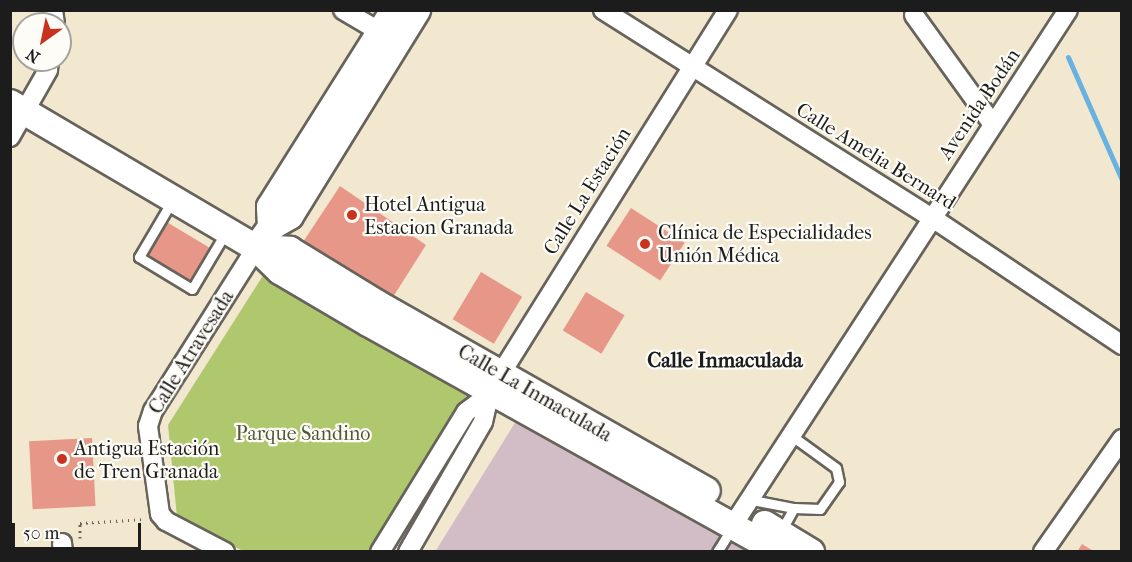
<!DOCTYPE html>
<meta charset="utf-8">
<style>
body{margin:0}
#map{position:relative;width:1132px;height:562px;overflow:hidden;background:#f1e8cf;font-family:"IM FELL French Canon",serif}
div>[style]{position:absolute}
[style*='--x']{left:calc(var(--x)*1px);top:calc(var(--y)*1px);width:calc(var(--w)*1px);rotate:calc(var(--a)*1deg)}
.industrial>*{inset:0;background:#d2bdc6}
.green>*{inset:0;background:#b0c86d}
.stream>*{height:5px;margin:-2.5px;padding:0 2.5px;transform-origin:2.5px;border-radius:2.5px;background:#69b1e1}
.building>*{inset:0;background:#e79788;transform-origin:0 0}
.path>*{height:3px;margin-top:-1.5px;transform-origin:0;background:repeating-linear-gradient(90deg,#67635b 0 1.5px,transparent 0 6px)}
.roads{filter:drop-shadow(2px 0 #67635b) drop-shadow(-2px 0 #67635b) drop-shadow(0 2px #67635b) drop-shadow(0 -2px #67635b)}
.lane>*{height:9px;margin:-4.5px;padding:0 4.5px;transform-origin:4.5px;border-radius:4.5px;background:#fff}
.street>*{height:18px;margin:-9px;padding:0 9px;transform-origin:9px;border-radius:9px;background:#fff}
.secondary>*{height:26px;margin:-13px;padding:0 13px;transform-origin:13px;border-radius:13px;background:#fff}
.dots>*{width:16px;height:16px;translate:-50% -50%;box-sizing:border-box;border:3px solid #fdfcf7;border-radius:50%}
span{translate:-50% -50%;white-space:nowrap;text-align:center;line-height:1.15;-webkit-text-stroke:4.5px #fdfcf7;paint-order:stroke}
.street-label{font-size:20px;color:#1c1c1c}
.poi-label{font-size:20px;color:#1c1c1c}
.left{translate:0 -50%;text-align:left}
.park-label{font-size:20px;color:#505838}
.neighbourhood-label{font-size:21px;color:#1c1c1c;font-weight:700}
.frame{position:absolute;inset:0;border:12px solid #1c1c1c;pointer-events:none}
.north{position:absolute;left:12px;top:12px;width:60px;height:60px;box-sizing:border-box;background:#fdfcf7;border:2px solid #a3a29f;border-radius:50%;rotate:213deg;font-size:16px;font-weight:700;line-height:24px;text-align:center;color:#1c1c1c}
.north::after{content:'';display:block;margin:auto;width:21px;height:27px;background:#c8321e;clip-path:polygon(50% 0,100% 100%,50% 72%,0 100%)}
.scale{position:absolute;left:12px;top:523px;width:129px;height:27px;box-sizing:border-box;border:3px solid #1c1c1c;border-top:0;padding-left:8px;font-size:18px;line-height:21px;white-space:nowrap;color:#1c1c1c;-webkit-text-stroke:4px #fdfcf7;paint-order:stroke}
</style>
<div id="map">
<div class="industrial">
<div style="clip-path:polygon(516px 421px,746px 551px,435px 552px)"></div>
</div>
<div class="green">
<div style="clip-path:polygon(264px 274px,474px 391px,378px 551px,243px 551px,177px 517px,168px 425px)"></div>
</div>
<div class="stream">
<div style="--x:1068;--y:57;--w:134;--a:66.3"></div>
</div>
<div class="building">
<div style="clip-path:polygon(340px 186px,426px 245px,393px 297px,299px 248px)"></div>
<div style="left:631px;top:208px;width:64px;height:45px;rotate:33deg"></div>
<div style="left:165px;top:221px;width:52px;height:38px;rotate:31deg"></div>
<div style="left:481px;top:272px;width:48px;height:55px;rotate:31deg"></div>
<div style="left:586px;top:292px;width:45px;height:45px;rotate:31deg"></div>
<div style="left:92px;top:438px;width:68px;height:63px;rotate:87deg"></div>
<div style="clip-path:polygon(1082px 544px,1095px 552px,1077px 552px)"></div>
</div>
<div class="path">
<div style="--x:80;--y:538;--w:15;--a:-90"></div>
<div style="--x:80;--y:523;--w:65;--a:-3.5"></div>
</div>
<div class="roads">
<div class="lane">
<div style="--x:172;--y:201;--w:65;--a:120.5"></div>
<div style="--x:139;--y:257;--w:62;--a:31.1"></div>
<div style="--x:192;--y:289;--w:66;--a:-59.2"></div>
<div style="--x:752;--y:500;--w:43;--a:10.8"></div>
<div style="--x:781;--y:531;--w:26;--a:-61"></div>
<div style="--x:794;--y:508;--w:26;--a:2"></div>
<div style="--x:820;--y:509;--w:33;--a:-55"></div>
<div style="--x:839;--y:482;--w:14;--a:-102"></div>
<div style="--x:836;--y:468;--w:54;--a:-144"></div>
<div style="--x:717;--y:552;--w:28;--a:-58"></div>
</div>
<div class="street">
<div style="--x:53;--y:10;--w:14;--a:82"></div>
<div style="--x:343;--y:10;--w:53;--a:30.4"></div>
<div style="--x:603;--y:10;--w:388;--a:32.3"></div>
<div style="--x:931;--y:217;--w:230;--a:33.8"></div>
<div style="--x:914;--y:15;--w:133;--a:54.2"></div>
<div style="--x:10;--y:137;--w:77;--a:-60.4"></div>
<div style="--x:48;--y:70;--w:10;--a:-84"></div>
<div style="--x:733;--y:525;--w:614;--a:-56.96"></div>
<div style="--x:62;--y:543;--w:9;--a:84"></div>
<div style="--x:225;--y:552;--w:67;--a:-152.3"></div>
<div style="--x:166;--y:521;--w:9;--a:-131"></div>
<div style="--x:160;--y:514;--w:89;--a:-97.8"></div>
<div style="--x:148;--y:426;--w:16;--a:-72"></div>
<div style="--x:153;--y:411;--w:193;--a:-57.7"></div>
<div style="--x:380;--y:552;--w:164;--a:-58.4"></div>
<div style="--x:466;--y:412;--w:26;--a:-37"></div>
<div style="--x:408;--y:552;--w:150;--a:-60"></div>
<div style="--x:483;--y:422;--w:32;--a:-77"></div>
<div style="--x:490;--y:391;--w:449;--a:-58"></div>
<div style="--x:1043;--y:552;--w:138;--a:-55"></div>
</div>
<div class="secondary">
<div style="--x:10;--y:103;--w:286;--a:30.5"></div>
<div style="--x:256;--y:248;--w:33;--a:44"></div>
<div style="--x:280;--y:271;--w:102;--a:30.6"></div>
<div style="--x:368;--y:323;--w:471;--a:29.1"></div>
<div style="--x:271;--y:227;--w:20;--a:-93"></div>
<div style="--x:270;--y:207;--w:233;--a:-57.8"></div>
<div style="--x:256;--y:248;--w:34;--a:3"></div>
<div style="--x:290;--y:250;--w:103;--a:31.5"></div>
<div style="--x:378;--y:304;--w:378;--a:29.6"></div>
<div style="--x:256;--y:248;--w:26;--a:-54"></div>
<div style="--x:271;--y:227;--w:22;--a:-30"></div>
<div style="--x:290;--y:216;--w:242;--a:-58.3"></div>
<div style="--x:765;--y:524;--w:54;--a:31.3"></div>
</div>
</div>
<div class="dots">
<div style="left:352px;top:215px;background:#c8321e"></div>
<div style="left:645px;top:244px;background:#c8321e"></div>
<div style="left:62px;top:459px;background:#c8321e"></div>
</div>
<div class="street-label">
<span style="left:979px;top:104px;rotate:-56deg">Avenida Bodán</span>
<span style="left:876px;top:156px;rotate:32deg">Calle Amelia Bernard</span>
<span style="left:587px;top:191px;rotate:-58deg">Calle La Estación</span>
<span style="left:191px;top:352px;rotate:-58deg">Calle Atravesada</span>
<span style="left:535px;top:393px;rotate:30deg">Calle La Inmaculada</span>
</div>
<div class="poi-label">
<span class="left" style="left:364px;top:216px">Hotel Antigua<br>Estacion Granada</span>
<span class="left" style="left:658px;top:244px">Clínica de Especialidades<br>Unión Médica</span>
<span class="left" style="left:74px;top:460px">Antigua Estación<br>de Tren Granada</span>
</div>
<div class="park-label">
<span style="left:303px;top:433px">Parque Sandino</span>
</div>
<div class="neighbourhood-label">
<span style="left:725px;top:360px">Calle Inmaculada</span>
</div>
<div class="frame"></div>
<div class="north">N</div>
<div class="scale">50 m</div>
</div>
